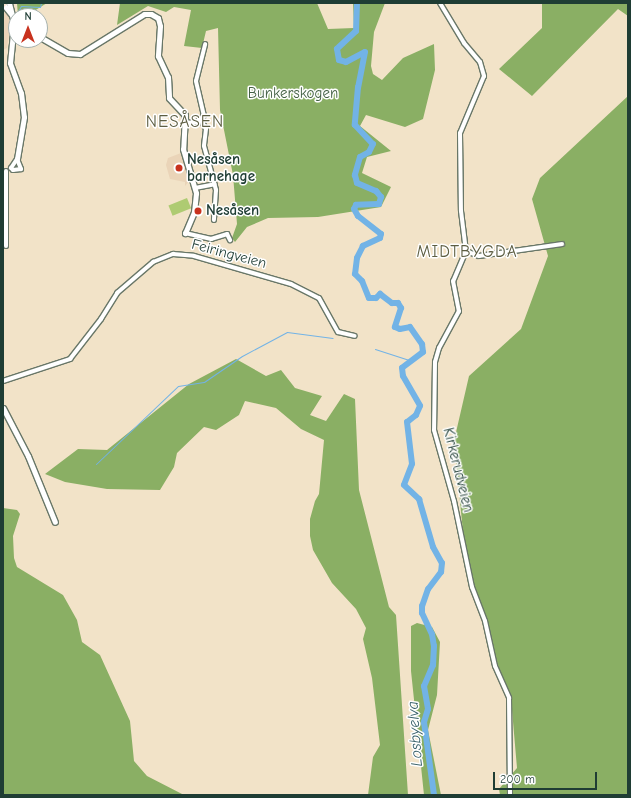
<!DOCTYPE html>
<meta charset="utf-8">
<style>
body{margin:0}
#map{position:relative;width:631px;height:798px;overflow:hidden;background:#f2e3c8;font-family:"Comic Neue",sans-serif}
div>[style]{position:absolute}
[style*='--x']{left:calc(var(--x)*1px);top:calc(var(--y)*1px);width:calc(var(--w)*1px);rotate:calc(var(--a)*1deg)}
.built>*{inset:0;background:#ead4b8}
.green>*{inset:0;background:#aecb72;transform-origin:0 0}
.forest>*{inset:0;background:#8aaf64}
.stream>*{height:1px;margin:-0.5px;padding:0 0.5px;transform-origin:0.5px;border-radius:0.5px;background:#72b3e6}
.river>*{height:6px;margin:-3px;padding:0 3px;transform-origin:3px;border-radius:3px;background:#72b3e6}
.roads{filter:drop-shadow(1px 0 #697768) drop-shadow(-1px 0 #697768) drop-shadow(0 1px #697768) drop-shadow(0 -1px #697768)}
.minor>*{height:4px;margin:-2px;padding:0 2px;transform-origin:2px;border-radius:2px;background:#fff}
.tertiary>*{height:5px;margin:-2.5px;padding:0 2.5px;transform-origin:2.5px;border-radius:2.5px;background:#fff}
.secondary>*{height:5.5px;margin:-2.75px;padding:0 2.75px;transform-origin:2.75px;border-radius:2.75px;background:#fbe5cf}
.dots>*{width:11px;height:11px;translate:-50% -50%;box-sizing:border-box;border:2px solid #fff;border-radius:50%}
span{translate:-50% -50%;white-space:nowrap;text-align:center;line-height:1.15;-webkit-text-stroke:3px #fff;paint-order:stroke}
.park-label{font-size:15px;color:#436044}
.poi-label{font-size:15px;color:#1f3d34;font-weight:700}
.left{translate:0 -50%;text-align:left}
.street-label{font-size:15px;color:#1f3d34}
.water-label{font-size:16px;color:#386069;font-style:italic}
.quarter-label{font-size:17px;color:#5d5e42;letter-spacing:1px}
.frame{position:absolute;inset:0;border:4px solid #1f3d34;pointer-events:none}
.north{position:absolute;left:8px;top:8px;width:40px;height:40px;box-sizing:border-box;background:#fff;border:1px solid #a5b1ae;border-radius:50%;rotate:0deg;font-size:11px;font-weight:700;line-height:16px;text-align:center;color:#1f3d34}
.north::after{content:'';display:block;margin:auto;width:14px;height:18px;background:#c8321e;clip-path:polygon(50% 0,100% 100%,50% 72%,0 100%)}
.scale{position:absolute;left:493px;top:772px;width:104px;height:18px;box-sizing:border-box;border:2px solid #1f3d34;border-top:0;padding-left:5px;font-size:12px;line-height:14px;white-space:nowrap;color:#1f3d34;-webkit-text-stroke:3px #fff;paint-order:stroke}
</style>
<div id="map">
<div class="built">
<div style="clip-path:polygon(3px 12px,8px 15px,11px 20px,7px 48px,3px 50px)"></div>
<div style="clip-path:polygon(181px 153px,190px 180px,185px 186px,185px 182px,170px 179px,166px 165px,168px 158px)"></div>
</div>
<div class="green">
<div style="left:187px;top:198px;width:11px;height:20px;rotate:68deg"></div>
</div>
<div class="forest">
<div style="clip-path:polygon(17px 3px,47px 3px,26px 16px,18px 16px)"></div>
<div style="clip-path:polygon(120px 3px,317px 3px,328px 29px,354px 28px,353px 3px,385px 3px,374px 32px,371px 66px,373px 74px,382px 80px,403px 58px,434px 44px,435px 70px,423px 119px,405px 127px,366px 115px,360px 126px,391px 151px,367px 157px,362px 173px,391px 187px,381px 207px,318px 217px,268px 218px,247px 227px,235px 242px,232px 238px,237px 224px,233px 175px,220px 110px,218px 28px,206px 31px,202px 48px,184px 46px,191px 10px,174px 7px,166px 12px,148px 6px,117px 25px)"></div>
<div style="clip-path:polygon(542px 3px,628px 3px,628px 16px,618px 9px,532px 96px,499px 69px,542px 28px)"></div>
<div style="clip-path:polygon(628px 96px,628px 795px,500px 795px,499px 789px,517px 768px,512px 710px,466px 562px,454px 441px,469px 376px,521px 329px,548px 256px,532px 199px,540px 178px)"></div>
<div style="clip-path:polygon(236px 359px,266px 376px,281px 370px,295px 388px,322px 396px,310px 415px,326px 421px,344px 394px,355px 399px,359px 490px,389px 607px,396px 615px,408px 795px,368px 795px,373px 757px,380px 745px,372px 678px,363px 639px,366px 628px,356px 609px,332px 583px,313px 550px,310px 536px,310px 519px,315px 501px,319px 494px,324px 440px,301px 429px,276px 408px,245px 401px,239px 415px,216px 430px,204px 427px,177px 453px,174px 467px,160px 490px,107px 489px,65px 482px,45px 474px,78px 449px,107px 450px,189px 384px)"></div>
<div style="clip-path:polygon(3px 508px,17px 510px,20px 514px,13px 536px,14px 558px,17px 567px,63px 595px,77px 620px,82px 642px,100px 655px,130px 721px,134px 761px,147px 776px,184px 795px,3px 795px)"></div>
<div style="clip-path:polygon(417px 623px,432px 627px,440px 642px,437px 695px,428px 730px,441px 795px,424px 795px,411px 671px,411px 626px)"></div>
</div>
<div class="stream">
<div style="--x:16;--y:15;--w:10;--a:-61"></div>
<div style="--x:21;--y:6;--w:19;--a:3"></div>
<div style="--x:40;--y:7;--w:4;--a:-76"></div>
<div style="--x:375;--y:349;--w:39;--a:18"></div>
<div style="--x:96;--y:464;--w:113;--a:-43.6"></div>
<div style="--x:178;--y:386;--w:26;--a:-9"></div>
<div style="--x:204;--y:382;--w:46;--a:-34.4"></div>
<div style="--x:242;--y:356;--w:51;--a:-28.1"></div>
<div style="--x:287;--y:332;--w:46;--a:7.4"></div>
</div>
<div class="river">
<div style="--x:357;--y:3;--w:28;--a:92"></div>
<div style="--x:356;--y:31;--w:26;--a:137"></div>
<div style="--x:337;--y:49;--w:11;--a:80"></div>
<div style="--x:339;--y:60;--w:7;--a:16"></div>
<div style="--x:346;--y:62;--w:21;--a:-28"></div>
<div style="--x:365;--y:52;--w:36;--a:101"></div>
<div style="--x:358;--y:87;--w:38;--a:95"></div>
<div style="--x:355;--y:125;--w:26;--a:47"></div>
<div style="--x:373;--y:144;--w:9;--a:117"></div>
<div style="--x:369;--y:152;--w:10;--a:151"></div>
<div style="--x:360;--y:157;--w:19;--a:106"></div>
<div style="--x:355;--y:175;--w:8;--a:76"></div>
<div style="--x:357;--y:183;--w:21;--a:23"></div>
<div style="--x:376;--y:191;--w:8;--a:50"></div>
<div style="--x:381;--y:197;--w:7;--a:106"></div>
<div style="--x:379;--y:204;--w:23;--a:178"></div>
<div style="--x:356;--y:205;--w:4;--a:117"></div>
<div style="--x:354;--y:209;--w:8;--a:60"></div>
<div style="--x:358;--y:216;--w:29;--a:38"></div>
<div style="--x:381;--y:234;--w:4;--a:104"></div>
<div style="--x:380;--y:238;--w:19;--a:155"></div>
<div style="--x:363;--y:246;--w:13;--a:117"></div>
<div style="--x:357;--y:258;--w:16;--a:97"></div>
<div style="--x:355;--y:274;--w:10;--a:45"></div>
<div style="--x:362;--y:281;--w:18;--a:68"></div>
<div style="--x:369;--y:298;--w:7;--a:0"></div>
<div style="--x:376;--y:298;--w:6;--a:-45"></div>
<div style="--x:380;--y:294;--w:15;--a:37"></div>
<div style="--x:392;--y:303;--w:6;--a:0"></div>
<div style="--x:398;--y:303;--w:6;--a:59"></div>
<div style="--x:401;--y:308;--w:20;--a:108"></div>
<div style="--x:395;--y:327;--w:5;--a:22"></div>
<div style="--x:400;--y:329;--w:10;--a:-11"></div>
<div style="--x:410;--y:327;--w:21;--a:55"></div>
<div style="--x:422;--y:344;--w:8;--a:83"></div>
<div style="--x:423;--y:352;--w:26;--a:143"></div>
<div style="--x:402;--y:368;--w:8;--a:83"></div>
<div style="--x:403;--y:376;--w:34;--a:60"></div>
<div style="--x:420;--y:406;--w:10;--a:114"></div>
<div style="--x:416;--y:415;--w:11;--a:142"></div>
<div style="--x:407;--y:422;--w:42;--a:83.2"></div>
<div style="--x:412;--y:464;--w:22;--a:111"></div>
<div style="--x:404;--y:485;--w:21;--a:43"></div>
<div style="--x:419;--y:499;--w:50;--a:73.7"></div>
<div style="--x:433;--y:547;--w:18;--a:61"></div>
<div style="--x:442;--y:563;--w:9;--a:96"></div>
<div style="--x:441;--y:572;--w:21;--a:127"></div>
<div style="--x:428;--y:589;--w:18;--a:109"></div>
<div style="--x:422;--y:606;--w:7;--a:90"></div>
<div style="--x:422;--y:613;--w:23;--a:65"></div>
<div style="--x:432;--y:634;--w:12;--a:81"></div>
<div style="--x:434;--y:646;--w:19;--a:93"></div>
<div style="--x:433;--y:665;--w:23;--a:113"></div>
<div style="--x:424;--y:686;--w:23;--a:80"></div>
<div style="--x:428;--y:709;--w:14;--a:107"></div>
<div style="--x:424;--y:722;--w:74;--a:82.2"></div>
</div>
<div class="roads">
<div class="minor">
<div style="--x:440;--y:3;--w:47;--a:59"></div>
<div style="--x:464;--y:43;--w:25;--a:50"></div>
<div style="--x:480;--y:62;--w:15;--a:74"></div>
<div style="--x:484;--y:76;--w:62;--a:112.8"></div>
<div style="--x:460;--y:133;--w:78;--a:89.3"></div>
<div style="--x:461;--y:211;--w:40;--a:82.9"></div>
<div style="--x:466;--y:251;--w:33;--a:113"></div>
<div style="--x:453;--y:281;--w:31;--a:79"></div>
<div style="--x:459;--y:311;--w:42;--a:118.4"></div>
<div style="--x:439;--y:348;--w:15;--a:106"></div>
<div style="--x:435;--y:362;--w:68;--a:90.8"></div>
<div style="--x:434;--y:430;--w:74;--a:74.3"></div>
<div style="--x:454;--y:501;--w:88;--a:78.2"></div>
<div style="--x:472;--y:587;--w:36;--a:69"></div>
<div style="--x:485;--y:621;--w:46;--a:77.5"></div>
<div style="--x:495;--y:666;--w:35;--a:66"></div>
<div style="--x:509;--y:698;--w:97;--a:89.4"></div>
<div style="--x:201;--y:120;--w:10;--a:61"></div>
<div style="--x:206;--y:129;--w:17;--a:97"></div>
<div style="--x:204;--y:146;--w:46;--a:74.7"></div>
<div style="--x:216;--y:190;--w:30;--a:94"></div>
<div style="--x:185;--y:123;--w:12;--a:-5"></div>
<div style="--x:197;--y:122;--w:9;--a:-41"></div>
<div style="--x:204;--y:116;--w:36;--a:-103"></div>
<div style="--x:196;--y:81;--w:38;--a:-76"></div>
<div style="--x:17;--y:159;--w:11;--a:68"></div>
<div style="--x:21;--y:169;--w:8;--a:173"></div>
<div style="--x:13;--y:170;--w:3;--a:-135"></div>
<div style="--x:11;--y:168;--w:11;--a:-56"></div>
<div style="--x:195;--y:188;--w:20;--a:-11"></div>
<div style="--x:3;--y:200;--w:3;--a:0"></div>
<div style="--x:6;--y:200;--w:29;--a:-90"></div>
<div style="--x:3;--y:224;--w:3;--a:0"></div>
<div style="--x:6;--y:224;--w:24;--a:-90"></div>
<div style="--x:6;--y:224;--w:22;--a:90"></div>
<div style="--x:185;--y:233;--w:27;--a:13"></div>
<div style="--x:211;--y:239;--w:17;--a:-17"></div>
<div style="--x:227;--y:234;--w:7;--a:63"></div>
<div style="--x:466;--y:251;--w:14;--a:21"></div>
<div style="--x:479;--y:256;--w:84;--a:-8.2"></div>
<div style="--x:3;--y:381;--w:71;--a:-18.2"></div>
<div style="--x:70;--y:359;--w:51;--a:-52.2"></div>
<div style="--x:101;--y:319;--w:31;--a:-58"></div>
<div style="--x:117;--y:293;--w:48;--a:-40.7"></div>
<div style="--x:153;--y:262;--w:22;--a:-22"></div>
<div style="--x:173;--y:254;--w:21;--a:5"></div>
<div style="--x:194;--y:256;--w:101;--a:16.1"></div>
<div style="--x:291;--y:284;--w:31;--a:27"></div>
<div style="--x:319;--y:298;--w:39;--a:61"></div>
<div style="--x:338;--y:332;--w:17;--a:13"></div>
</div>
<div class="tertiary">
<div style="--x:9;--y:3;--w:21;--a:76"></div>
<div style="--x:14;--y:23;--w:40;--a:95.7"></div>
<div style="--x:10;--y:63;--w:32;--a:70"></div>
<div style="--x:21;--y:93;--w:24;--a:83"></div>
<div style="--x:24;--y:117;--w:43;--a:99.5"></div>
<div style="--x:3;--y:4;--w:14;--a:51"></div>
<div style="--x:40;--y:37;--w:32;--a:30"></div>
<div style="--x:68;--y:53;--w:12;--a:5"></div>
<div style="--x:80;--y:54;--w:75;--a:-32"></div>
<div style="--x:144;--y:14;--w:7;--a:0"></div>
<div style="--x:151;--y:14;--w:8;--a:30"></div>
<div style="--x:158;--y:18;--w:8;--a:76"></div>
<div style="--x:160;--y:26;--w:30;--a:94"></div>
<div style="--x:158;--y:56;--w:23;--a:65"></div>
<div style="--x:168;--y:77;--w:21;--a:87"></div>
<div style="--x:169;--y:98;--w:23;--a:47"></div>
<div style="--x:185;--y:115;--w:34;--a:93"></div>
<div style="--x:183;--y:149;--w:46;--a:73.5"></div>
<div style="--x:196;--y:193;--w:19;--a:96"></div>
<div style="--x:194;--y:212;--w:23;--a:113"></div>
<div style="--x:3;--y:408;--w:54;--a:62.5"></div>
<div style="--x:28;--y:456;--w:71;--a:67.8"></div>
</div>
<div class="secondary">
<div style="--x:3;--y:4;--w:1;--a:-45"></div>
</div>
</div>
<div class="dots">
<div style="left:179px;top:168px;background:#c8321e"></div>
<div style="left:198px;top:211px;background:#c8321e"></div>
</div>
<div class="park-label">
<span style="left:293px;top:94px">Bunkerskogen</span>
</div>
<div class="poi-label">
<span class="left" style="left:187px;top:168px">Nesåsen<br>barnehage</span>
<span class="left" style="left:206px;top:211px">Nesåsen</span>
</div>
<div class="street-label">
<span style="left:229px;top:254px;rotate:15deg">Feiringveien</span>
<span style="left:458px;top:470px;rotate:76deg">Kirkerudveien</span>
</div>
<div class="water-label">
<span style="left:415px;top:734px;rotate:-94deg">Losbyelva</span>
</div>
<div class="quarter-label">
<span style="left:185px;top:122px">NESÅSEN</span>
<span style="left:467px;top:252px">MIDTBYGDA</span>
</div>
<div class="frame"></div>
<div class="north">N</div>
<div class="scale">200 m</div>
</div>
